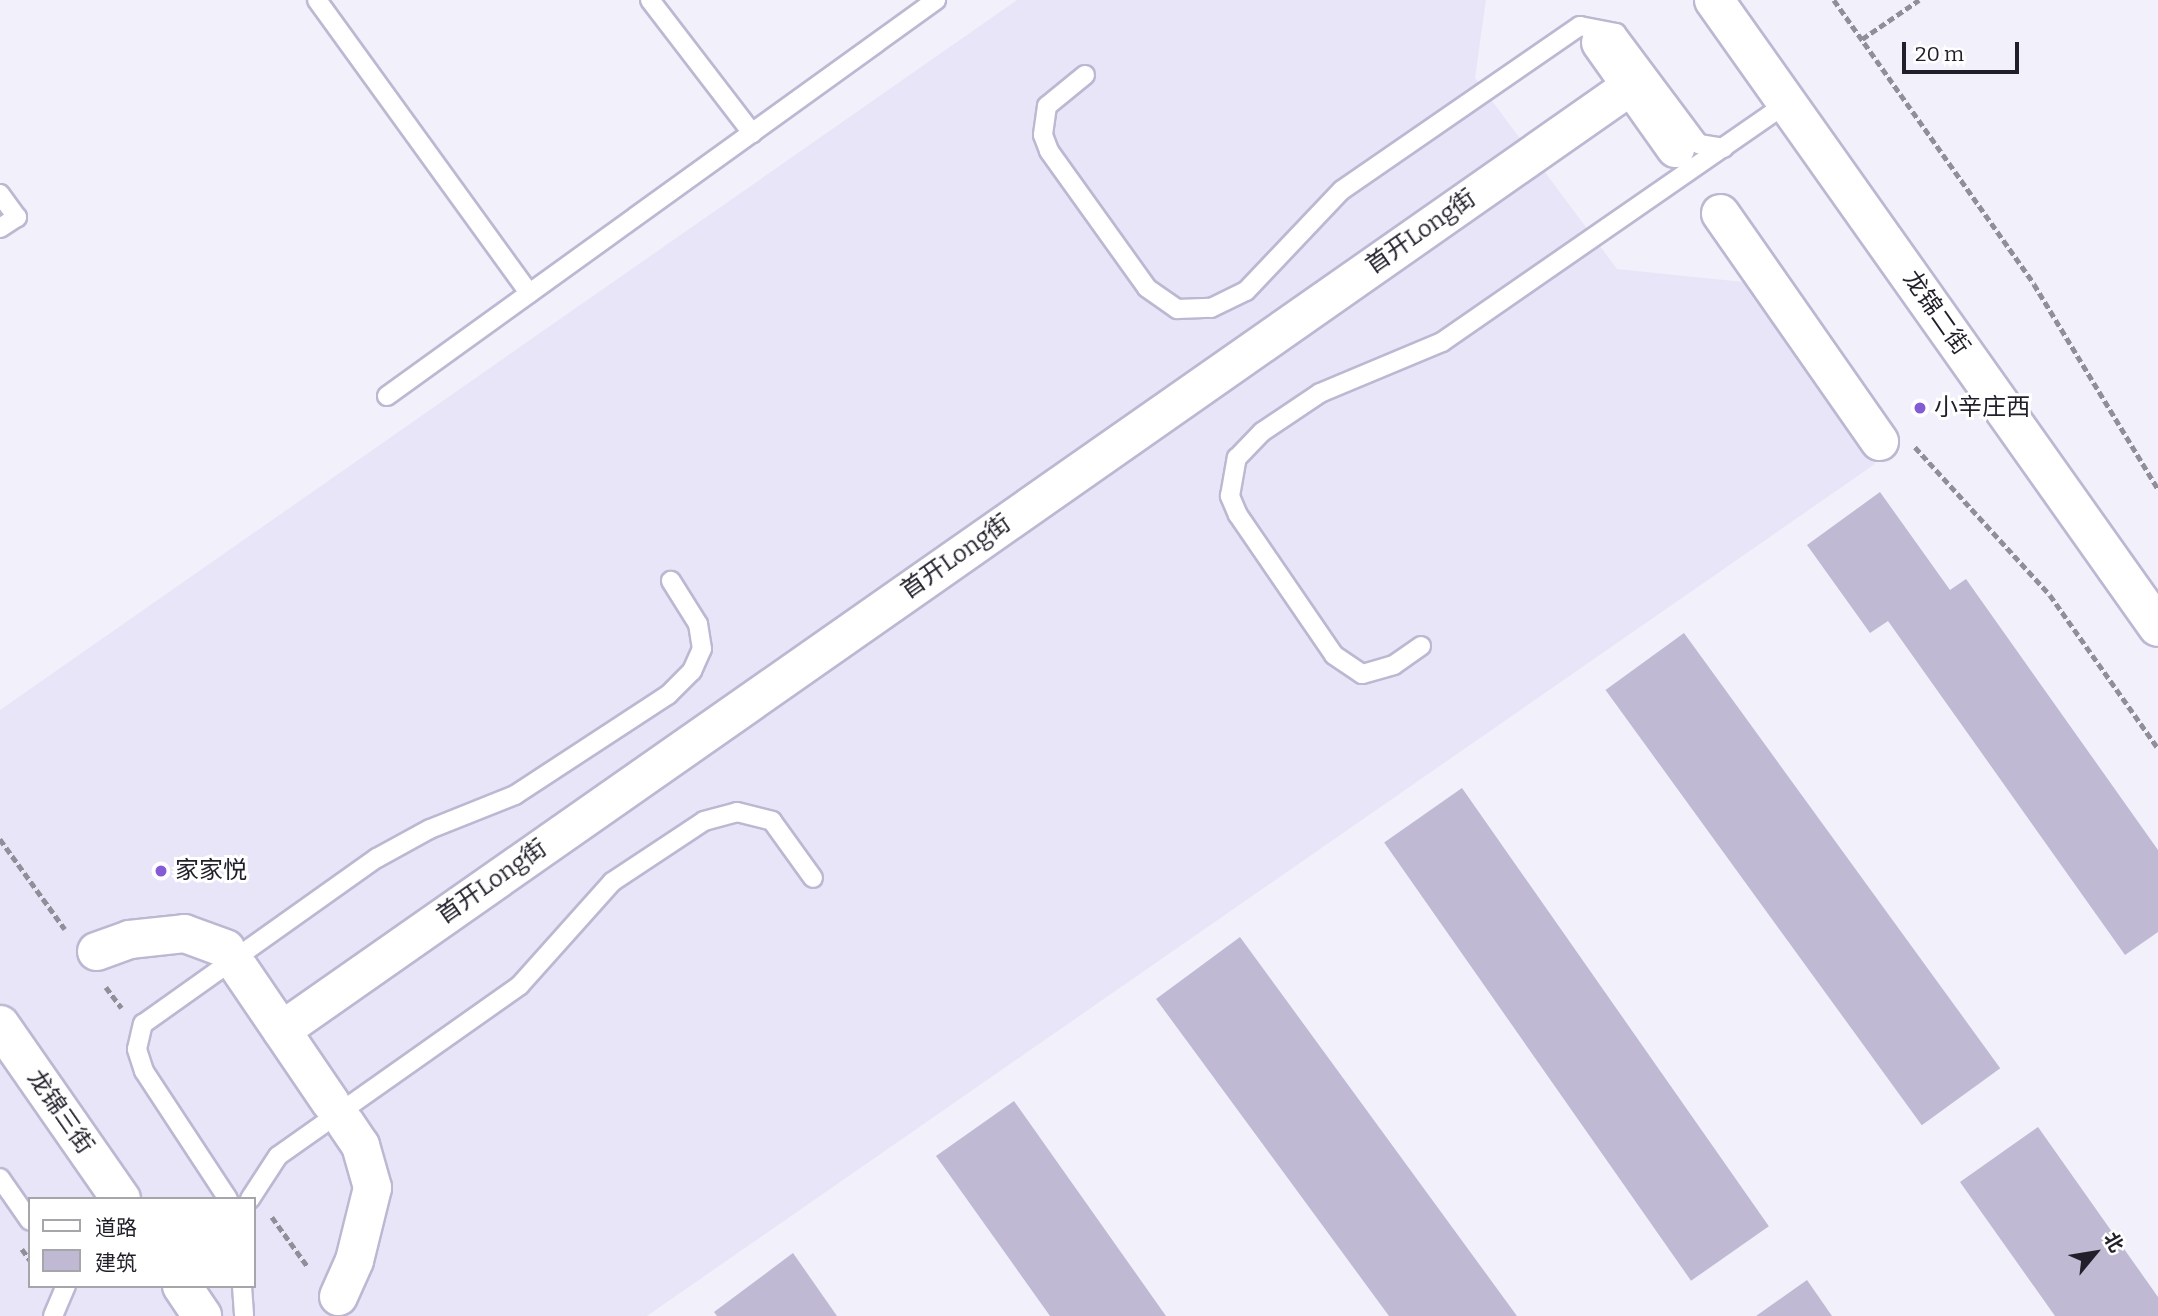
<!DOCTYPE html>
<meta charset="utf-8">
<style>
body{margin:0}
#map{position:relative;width:2158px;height:1316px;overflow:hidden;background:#f2f0fb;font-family:Bitter,"Noto Sans SC",serif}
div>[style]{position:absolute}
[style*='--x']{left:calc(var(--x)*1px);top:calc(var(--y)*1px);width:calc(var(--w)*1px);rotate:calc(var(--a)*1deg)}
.built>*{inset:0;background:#e9e5f9}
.building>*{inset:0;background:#bfb9d3;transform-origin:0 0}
.path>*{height:4.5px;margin-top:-2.25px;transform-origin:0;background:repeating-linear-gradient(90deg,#908e99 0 7px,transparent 0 10.5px)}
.roads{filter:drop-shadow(2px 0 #bdb8d2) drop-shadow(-2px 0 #bdb8d2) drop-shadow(0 2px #bdb8d2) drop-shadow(0 -2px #bdb8d2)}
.lane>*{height:18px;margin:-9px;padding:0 9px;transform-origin:9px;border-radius:9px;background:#fff}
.street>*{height:37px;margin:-18.5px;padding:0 18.5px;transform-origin:18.5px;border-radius:18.5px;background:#fff}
.secondary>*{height:38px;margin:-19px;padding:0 19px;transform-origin:19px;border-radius:19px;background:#fff}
.dots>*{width:19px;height:19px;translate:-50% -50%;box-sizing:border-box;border:4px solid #fff;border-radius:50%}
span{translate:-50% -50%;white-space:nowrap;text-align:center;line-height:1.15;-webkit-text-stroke:6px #fff;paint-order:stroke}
.street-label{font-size:24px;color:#211f29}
.poi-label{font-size:24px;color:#211f29}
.left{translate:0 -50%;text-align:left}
.legend{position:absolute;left:28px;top:1197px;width:228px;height:91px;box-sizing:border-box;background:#fff;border:2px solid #a6a5a9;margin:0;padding:9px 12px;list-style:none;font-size:21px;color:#211f29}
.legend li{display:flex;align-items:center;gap:14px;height:35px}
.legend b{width:35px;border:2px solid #a6a5a9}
.north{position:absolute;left:2060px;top:1218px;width:70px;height:70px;-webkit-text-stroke:5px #fff;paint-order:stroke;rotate:60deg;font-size:19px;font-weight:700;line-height:28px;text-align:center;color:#211f29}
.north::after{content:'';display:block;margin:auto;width:24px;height:32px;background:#211f29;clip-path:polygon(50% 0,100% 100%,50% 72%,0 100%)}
.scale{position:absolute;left:1902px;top:42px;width:117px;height:32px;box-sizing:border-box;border:4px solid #211f29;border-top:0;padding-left:9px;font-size:21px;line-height:24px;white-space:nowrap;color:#211f29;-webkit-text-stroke:5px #fff;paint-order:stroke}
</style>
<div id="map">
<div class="built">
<div style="clip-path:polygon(evenodd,1017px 0,1486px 0,1475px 78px,1617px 269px,1744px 282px,1875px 464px,647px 1316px,0 1316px,0 710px,1017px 0,30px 1199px,254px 1199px,254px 1286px,30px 1286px,30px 1199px)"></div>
</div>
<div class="building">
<div style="clip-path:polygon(1880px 492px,1950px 590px,1966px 579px,2158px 850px,2158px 932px,2125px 955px,1888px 621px,1870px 633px,1807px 545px)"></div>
<div style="left:1684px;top:633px;width:538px;height:97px;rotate:54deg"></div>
<div style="left:1462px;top:788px;width:535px;height:95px;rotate:55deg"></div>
<div style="clip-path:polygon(1240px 937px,1517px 1316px,1389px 1316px,1156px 999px)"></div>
<div style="clip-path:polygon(1014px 1101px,1166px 1316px,1050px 1316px,936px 1156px)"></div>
<div style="clip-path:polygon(2038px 1127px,2158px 1297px,2158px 1316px,2055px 1316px,1960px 1182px)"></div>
<div style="clip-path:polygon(793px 1253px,837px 1316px,717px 1316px,714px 1312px)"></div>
<div style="clip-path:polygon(1807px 1280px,1832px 1316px,1756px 1316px)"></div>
</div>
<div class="path">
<div style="--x:1834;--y:0;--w:347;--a:54.8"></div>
<div style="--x:2034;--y:284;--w:240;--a:58.8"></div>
<div style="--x:1862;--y:39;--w:69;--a:-34.4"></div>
<div style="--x:1915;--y:447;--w:200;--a:47.6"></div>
<div style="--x:2050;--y:595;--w:187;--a:54.8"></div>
<div style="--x:0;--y:839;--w:111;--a:54.2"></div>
<div style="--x:106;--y:987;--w:26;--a:53"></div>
<div style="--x:272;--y:1217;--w:62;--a:54.2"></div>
<div style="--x:22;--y:1249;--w:14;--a:54"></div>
</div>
<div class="roads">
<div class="lane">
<div style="--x:317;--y:0;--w:362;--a:54.1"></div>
<div style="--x:650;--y:0;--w:168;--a:52.5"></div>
<div style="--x:1085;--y:75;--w:49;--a:140.8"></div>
<div style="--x:1047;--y:106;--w:29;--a:98"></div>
<div style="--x:1043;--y:135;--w:17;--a:69"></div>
<div style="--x:1049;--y:151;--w:168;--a:54.4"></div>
<div style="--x:1147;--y:288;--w:37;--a:35"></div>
<div style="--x:1177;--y:309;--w:34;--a:-2"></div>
<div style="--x:1211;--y:308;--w:39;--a:-26"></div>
<div style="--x:1246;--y:291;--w:139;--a:-46.5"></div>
<div style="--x:1342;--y:190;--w:289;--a:-34.6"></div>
<div style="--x:1580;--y:26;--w:37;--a:11"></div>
<div style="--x:1616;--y:33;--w:139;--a:53.2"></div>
<div style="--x:1699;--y:144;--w:25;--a:9"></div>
<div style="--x:0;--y:194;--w:29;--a:54"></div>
<div style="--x:17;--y:217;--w:20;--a:147"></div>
<div style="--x:387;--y:396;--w:677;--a:-35.8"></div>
<div style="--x:1421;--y:646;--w:33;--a:145"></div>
<div style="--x:1394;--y:665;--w:33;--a:164"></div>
<div style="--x:1362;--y:674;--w:34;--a:-146"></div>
<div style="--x:1334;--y:655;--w:170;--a:-124.4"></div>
<div style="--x:1238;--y:515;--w:21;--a:-113"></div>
<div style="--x:1230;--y:496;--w:39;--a:-80"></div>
<div style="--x:1237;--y:458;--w:36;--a:-46"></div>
<div style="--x:1262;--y:432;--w:70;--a:-33.9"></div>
<div style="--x:1320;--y:393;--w:132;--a:-22.7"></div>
<div style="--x:1442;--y:342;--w:420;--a:-34.7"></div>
<div style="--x:0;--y:1178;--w:52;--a:55.1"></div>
<div style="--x:228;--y:1199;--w:153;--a:-123.3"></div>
<div style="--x:144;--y:1071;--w:23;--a:-108"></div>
<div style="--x:137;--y:1049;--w:26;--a:-77"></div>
<div style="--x:143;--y:1024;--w:287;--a:-35.4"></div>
<div style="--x:377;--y:858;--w:60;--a:-28.7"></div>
<div style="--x:430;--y:829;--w:92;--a:-21.8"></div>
<div style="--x:515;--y:795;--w:183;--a:-33.2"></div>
<div style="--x:668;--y:695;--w:34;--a:-45"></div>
<div style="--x:692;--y:671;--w:24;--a:-66"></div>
<div style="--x:702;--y:649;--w:25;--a:-99"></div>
<div style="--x:698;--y:624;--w:51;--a:-122.1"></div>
<div style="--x:250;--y:1199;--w:51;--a:-56.9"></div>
<div style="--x:278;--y:1156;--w:296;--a:-35.2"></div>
<div style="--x:520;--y:985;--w:138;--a:-48.2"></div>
<div style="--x:612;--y:882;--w:110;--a:-33.5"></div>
<div style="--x:704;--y:821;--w:34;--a:-15"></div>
<div style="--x:737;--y:812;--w:36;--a:14"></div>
<div style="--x:772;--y:821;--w:70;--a:54.3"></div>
<div style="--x:242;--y:1286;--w:30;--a:86"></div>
<div style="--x:53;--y:1316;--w:33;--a:-67"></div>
</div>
<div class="street">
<div style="--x:1600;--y:42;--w:130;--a:54.7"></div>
<div style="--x:1720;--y:213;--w:278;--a:55.1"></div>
<div style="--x:96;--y:951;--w:35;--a:-20"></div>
<div style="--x:129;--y:939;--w:55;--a:-6.2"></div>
<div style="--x:184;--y:933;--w:44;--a:20.1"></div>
<div style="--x:239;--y:968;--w:162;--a:55.8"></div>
<div style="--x:281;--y:1030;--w:1648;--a:-34.99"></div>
<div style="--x:338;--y:1296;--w:39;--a:-66"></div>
<div style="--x:354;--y:1260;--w:75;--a:-76.1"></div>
<div style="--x:372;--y:1187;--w:44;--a:-105.9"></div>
<div style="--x:360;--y:1145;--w:27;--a:-124"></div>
</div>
<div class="secondary">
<div style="--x:1714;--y:0;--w:768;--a:54.7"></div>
<div style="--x:0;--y:1025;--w:212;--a:55.2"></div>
<div style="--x:182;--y:1286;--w:36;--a:56"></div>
</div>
</div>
<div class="dots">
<div style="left:1920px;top:408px;background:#835bd5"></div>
<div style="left:161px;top:871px;background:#835bd5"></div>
</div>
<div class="street-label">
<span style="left:1421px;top:232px;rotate:-35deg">首开Long街</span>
<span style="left:1936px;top:313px;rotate:55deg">龙锦二街</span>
<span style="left:956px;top:557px;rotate:-35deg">首开Long街</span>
<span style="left:492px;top:882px;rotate:-35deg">首开Long街</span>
<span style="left:60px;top:1112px;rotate:55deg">龙锦三街</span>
</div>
<div class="poi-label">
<span class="left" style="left:1934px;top:408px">小辛庄西</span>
<span class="left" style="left:175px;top:871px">家家悦</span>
</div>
<ul class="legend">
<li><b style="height:9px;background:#fff"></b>道路</li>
<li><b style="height:19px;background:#bfb9d3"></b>建筑</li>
</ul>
<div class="north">北</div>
<div class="scale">20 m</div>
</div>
